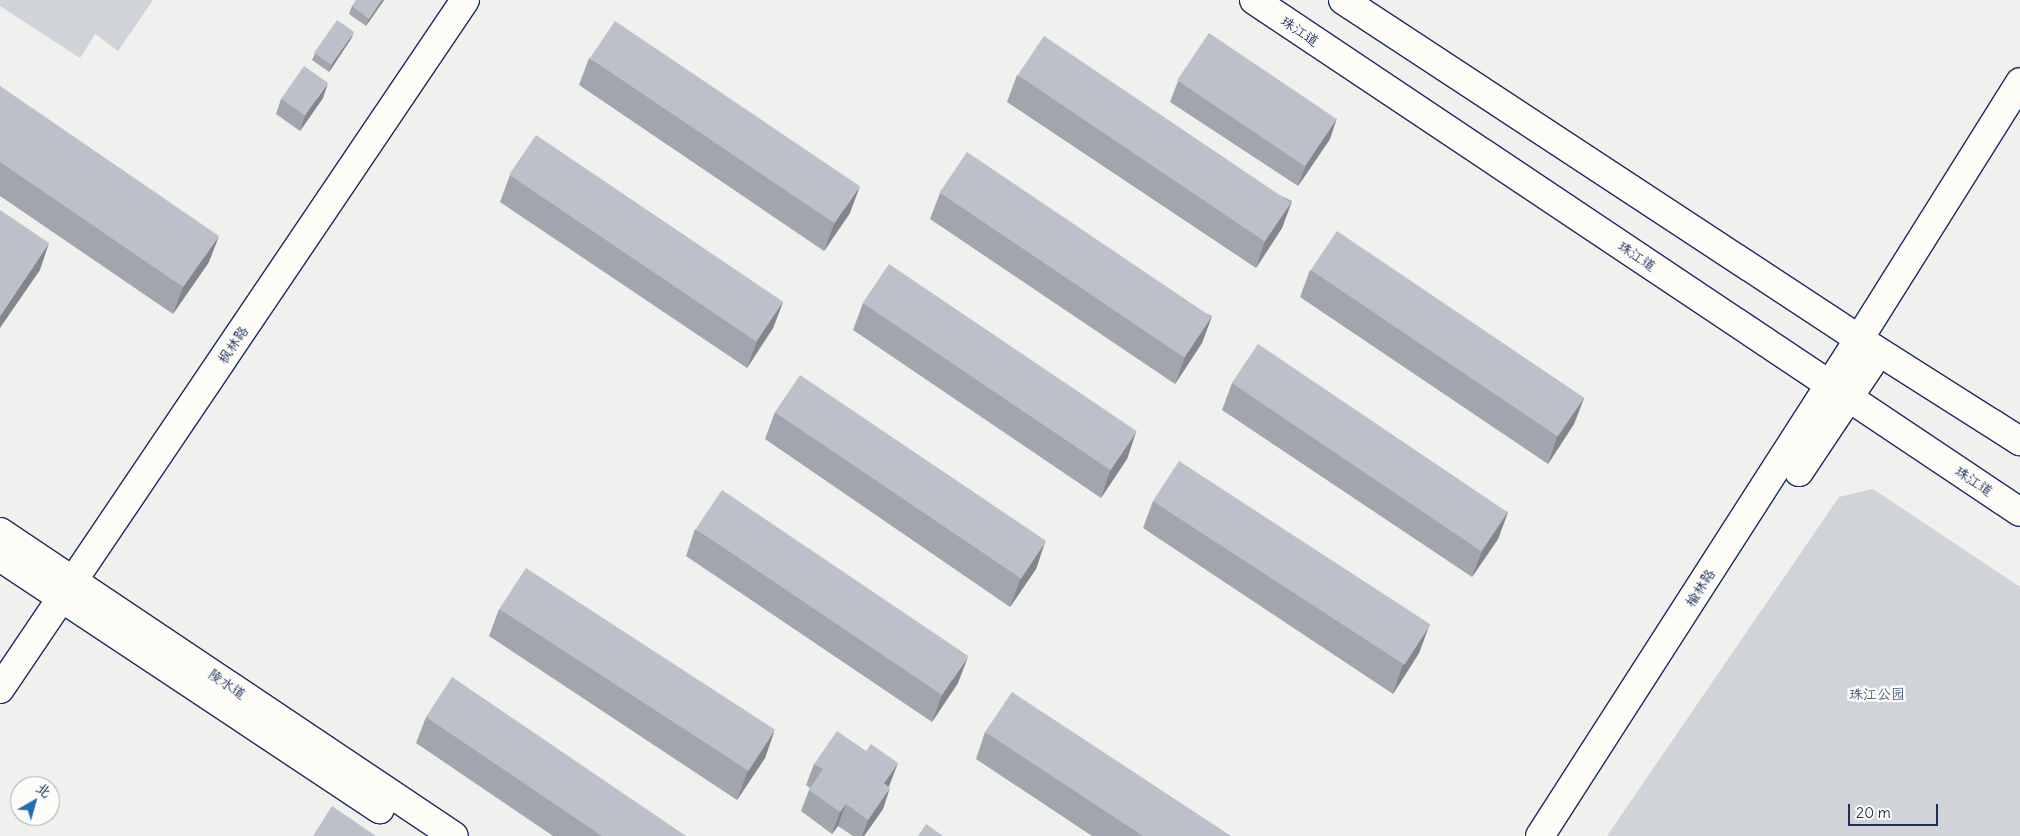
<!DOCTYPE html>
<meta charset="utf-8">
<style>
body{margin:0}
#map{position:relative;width:2020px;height:836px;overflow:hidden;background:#f0f0ee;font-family:Delius,"LXGW WenKai TC",sans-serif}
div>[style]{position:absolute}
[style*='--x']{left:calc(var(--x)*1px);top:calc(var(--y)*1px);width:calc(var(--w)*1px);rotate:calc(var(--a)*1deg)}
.green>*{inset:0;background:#d0d3d8}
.roads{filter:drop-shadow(1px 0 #1b2f5e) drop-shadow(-1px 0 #1b2f5e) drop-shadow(0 1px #1b2f5e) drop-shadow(0 -1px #1b2f5e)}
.street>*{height:28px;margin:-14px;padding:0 14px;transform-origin:14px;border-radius:14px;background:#fdfcf7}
.secondary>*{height:28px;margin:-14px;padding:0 14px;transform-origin:14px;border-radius:14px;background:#fdfcf7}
.primary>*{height:28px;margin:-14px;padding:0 14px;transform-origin:14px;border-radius:14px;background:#fdfcf7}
.wall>*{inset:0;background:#a1a5ae}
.shaded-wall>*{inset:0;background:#83868d}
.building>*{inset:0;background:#bbc0ca;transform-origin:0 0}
span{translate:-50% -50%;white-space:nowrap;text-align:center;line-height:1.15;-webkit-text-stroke:5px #fdfcf7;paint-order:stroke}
.street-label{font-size:14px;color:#1b2f5e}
.park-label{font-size:14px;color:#48587c}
.north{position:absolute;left:10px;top:776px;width:50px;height:50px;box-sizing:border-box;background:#fdfcf7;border:1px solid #a3aaba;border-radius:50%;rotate:38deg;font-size:14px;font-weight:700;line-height:20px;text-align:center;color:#1b2f5e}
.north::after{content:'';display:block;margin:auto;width:18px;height:22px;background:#1f6fb2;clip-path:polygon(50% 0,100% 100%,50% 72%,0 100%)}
.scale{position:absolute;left:1848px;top:804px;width:90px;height:22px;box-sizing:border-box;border:2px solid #1b2f5e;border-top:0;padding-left:6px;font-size:15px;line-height:18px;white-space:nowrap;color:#1b2f5e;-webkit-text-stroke:4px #fdfcf7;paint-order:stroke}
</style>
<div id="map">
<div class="green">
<div style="clip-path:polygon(0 0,153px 0,118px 51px,95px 34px,80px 58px,0 6px)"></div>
<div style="clip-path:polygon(1873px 489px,2020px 587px,2020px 836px,1607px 836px,1839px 497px)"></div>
</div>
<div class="roads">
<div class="street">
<div style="--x:1859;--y:339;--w:303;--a:-57.9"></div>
<div style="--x:0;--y:532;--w:546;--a:33.81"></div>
<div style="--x:0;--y:557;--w:456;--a:33.6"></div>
</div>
<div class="secondary">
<div style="--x:1799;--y:472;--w:144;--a:-56.3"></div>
<div style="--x:0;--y:689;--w:831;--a:-55.98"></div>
<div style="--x:1540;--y:836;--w:591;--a:-57.31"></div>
</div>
<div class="primary">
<div style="--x:1254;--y:0;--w:921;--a:33.76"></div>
<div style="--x:1343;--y:0;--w:617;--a:33.3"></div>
<div style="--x:1859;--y:339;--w:191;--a:32.4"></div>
</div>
</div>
<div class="wall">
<div style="clip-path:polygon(384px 0,366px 26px,349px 14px,352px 6px)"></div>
<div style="clip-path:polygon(351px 39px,329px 72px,312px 60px,315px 53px)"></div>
<div style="clip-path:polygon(589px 58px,850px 213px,824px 251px,579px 85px)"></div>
<div style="clip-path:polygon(1017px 75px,1292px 201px,1282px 228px,1256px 268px,1007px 102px)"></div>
<div style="clip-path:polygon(1178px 81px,1330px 139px,1298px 186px,1170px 102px)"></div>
<div style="clip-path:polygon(0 86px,209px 262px,173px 314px,0 196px)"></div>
<div style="clip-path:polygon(323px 98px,300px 131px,276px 114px,281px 99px)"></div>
<div style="clip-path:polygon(510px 175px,783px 302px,773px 328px,747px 368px,500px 202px)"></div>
<div style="clip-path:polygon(940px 193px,1212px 316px,1202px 343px,1175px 384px,930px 219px)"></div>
<div style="clip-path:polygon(1310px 270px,1584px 398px,1574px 424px,1548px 464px,1300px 297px)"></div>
<div style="clip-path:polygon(863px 303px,1136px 432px,1127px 459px,1101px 498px,853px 330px)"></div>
<div style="clip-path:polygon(1232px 383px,1508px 512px,1498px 539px,1472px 577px,1222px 410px)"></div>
<div style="clip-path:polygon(775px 412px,1045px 542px,1036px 569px,1010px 607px,765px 439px)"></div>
<div style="clip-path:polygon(1153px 501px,1429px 626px,1419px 653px,1393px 694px,1143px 528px)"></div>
<div style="clip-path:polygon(695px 529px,958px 683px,932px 722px,686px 556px)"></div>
<div style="clip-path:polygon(499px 609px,774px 732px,765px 758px,737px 800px,489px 636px)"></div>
<div style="clip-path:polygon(426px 717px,686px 836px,553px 836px,416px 743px)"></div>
<div style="clip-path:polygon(985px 732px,1231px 836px,1092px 836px,976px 759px)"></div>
<div style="clip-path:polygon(814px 764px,890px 784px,889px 786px,883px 809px,864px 836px,853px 836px,838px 826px,832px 834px,801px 811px,809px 790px,810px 788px,806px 785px)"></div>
</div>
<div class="shaded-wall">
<div style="clip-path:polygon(382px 0,384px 0,366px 26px,369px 19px)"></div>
<div style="clip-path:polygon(354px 32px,351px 39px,329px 72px,332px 64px)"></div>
<div style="clip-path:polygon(328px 83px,323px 98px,300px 131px,305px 116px)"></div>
<div style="clip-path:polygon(1337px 118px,1330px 139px,1298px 186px,1306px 165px)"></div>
<div style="clip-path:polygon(860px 186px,850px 213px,824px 251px,834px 224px)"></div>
<div style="clip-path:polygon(1292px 201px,1282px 228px,1256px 268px,1265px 241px)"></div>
<div style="clip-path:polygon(219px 236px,209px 262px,173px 314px,183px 287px)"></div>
<div style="clip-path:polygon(49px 243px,40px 270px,0 328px,0 316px)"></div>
<div style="clip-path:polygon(783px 302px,773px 328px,747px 368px,757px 341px)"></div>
<div style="clip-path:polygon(1212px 316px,1202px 343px,1175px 384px,1185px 357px)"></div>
<div style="clip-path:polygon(1584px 398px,1574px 424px,1548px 464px,1557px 437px)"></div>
<div style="clip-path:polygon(1136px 432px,1127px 459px,1101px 498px,1110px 471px)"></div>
<div style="clip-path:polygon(1508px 512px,1498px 539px,1472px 577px,1482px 551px)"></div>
<div style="clip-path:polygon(1045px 542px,1036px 569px,1010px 607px,1020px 580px)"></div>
<div style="clip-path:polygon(1429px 626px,1419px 653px,1393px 694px,1402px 667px)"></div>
<div style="clip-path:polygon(968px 657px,958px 683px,932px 722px,942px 695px)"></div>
<div style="clip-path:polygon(774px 732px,765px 758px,737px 800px,747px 773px)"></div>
<div style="clip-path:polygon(898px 763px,890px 784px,876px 804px,884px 783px)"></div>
<div style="clip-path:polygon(890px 788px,883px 809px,864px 836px,862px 836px,868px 820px)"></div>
<div style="clip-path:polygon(846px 804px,838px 826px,832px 834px,840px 812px)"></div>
</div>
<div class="building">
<div style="clip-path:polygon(356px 0,382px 0,369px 19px,352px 6px)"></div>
<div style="left:337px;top:20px;width:21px;height:40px;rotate:35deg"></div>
<div style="left:615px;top:21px;width:295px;height:45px;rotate:34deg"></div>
<div style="left:1209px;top:33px;width:154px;height:57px;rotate:34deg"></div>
<div style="left:1044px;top:36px;width:298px;height:47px;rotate:34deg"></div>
<div style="left:304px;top:66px;width:29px;height:40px;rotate:35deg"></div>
<div style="clip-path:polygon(0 86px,219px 236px,183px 287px,0 162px)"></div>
<div style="left:536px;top:135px;width:298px;height:48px;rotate:34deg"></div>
<div style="left:967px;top:152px;width:295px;height:49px;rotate:34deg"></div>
<div style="clip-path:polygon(0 210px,49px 243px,0 316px)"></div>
<div style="left:1337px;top:231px;width:298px;height:47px;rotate:34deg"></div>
<div style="left:889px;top:264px;width:299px;height:47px;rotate:34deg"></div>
<div style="left:1258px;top:344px;width:301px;height:47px;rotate:34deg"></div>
<div style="left:800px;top:375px;width:297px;height:45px;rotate:34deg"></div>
<div style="left:1179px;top:461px;width:300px;height:48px;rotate:33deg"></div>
<div style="left:722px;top:490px;width:297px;height:47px;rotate:34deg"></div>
<div style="left:526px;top:568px;width:297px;height:49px;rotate:33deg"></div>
<div style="clip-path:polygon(452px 677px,686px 836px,602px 836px,426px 717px)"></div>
<div style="clip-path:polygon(1012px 692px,1231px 836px,1143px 836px,985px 732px)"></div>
<div style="clip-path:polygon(837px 731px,866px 751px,871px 744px,898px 763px,884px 783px,890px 788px,868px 820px,846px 804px,840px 812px,809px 790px,823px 769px,814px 764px)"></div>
<div style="clip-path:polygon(332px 806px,376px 836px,313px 836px)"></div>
<div style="clip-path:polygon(926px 824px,943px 836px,918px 836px)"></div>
</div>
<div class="street-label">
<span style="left:1300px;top:31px;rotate:34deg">珠江道</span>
<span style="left:1637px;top:256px;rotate:34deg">珠江道</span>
<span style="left:233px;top:345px;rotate:-56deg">枫林路</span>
<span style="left:1974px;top:481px;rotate:34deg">珠江道</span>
<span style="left:1700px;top:588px;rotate:-57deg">榆林路</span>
<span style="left:227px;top:684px;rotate:34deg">陵水道</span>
</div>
<div class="park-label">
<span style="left:1877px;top:694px">珠江公园</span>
</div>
<div class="north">北</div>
<div class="scale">20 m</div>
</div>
